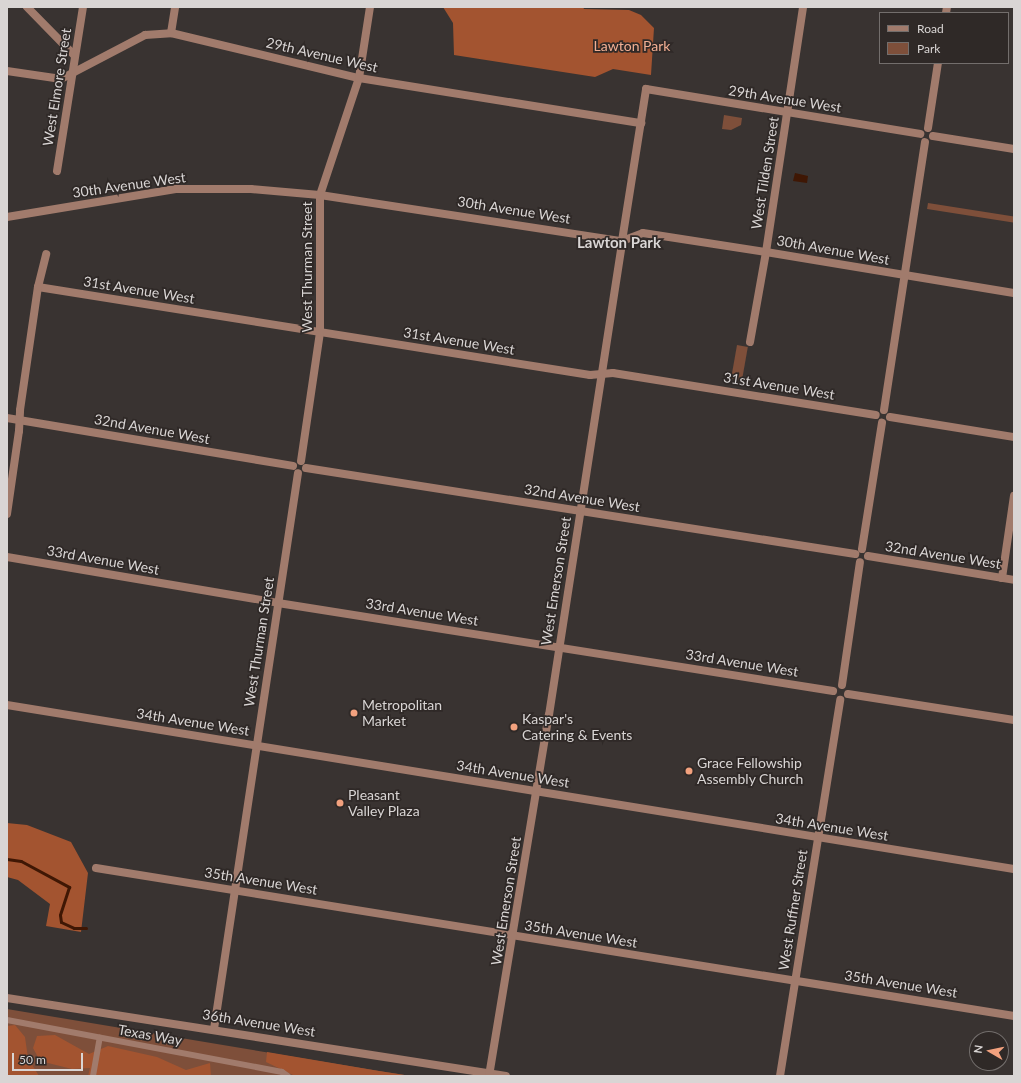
<!DOCTYPE html>
<style>
body{margin:0}
#map{position:relative;width:1021px;height:1083px;overflow:hidden;background:#393331;font-family:Lato,sans-serif}
div>[style]{position:absolute}
.green>*{inset:0;background:#7e4f3a;transform-origin:0 0}
.forest>*{inset:0;background:#a35430}
.water>*{inset:0;background:#3f1704}
.stream>*{height:3px;margin:-1.5px;padding:0 1.5px;transform-origin:1.5px;border-radius:1.5px;background:#3f1704}
.pedestrian>*{height:6px;margin:-3px;padding:0 3px;transform-origin:3px;border-radius:3px;background:#a17b6c}
.minor>*{height:8px;margin:-4px;padding:0 4px;transform-origin:4px;border-radius:4px;background:#a17b6c}
.tertiary>*{height:8px;margin:-4px;padding:0 4px;transform-origin:4px;border-radius:4px;background:#a17b6c}
.dots>*{width:11px;height:11px;translate:-50% -50%;box-sizing:border-box;border:2px solid #2f2927;border-radius:50%}
span{translate:-50% -50%;white-space:nowrap;text-align:center;line-height:1.15;-webkit-text-stroke:3.5px #2f2927;paint-order:stroke}
.park-label{font-size:14px;color:#f2af93}
.street-label{font-size:14px;color:#d9d5d4}
.poi-label{font-size:14px;color:#d9d5d4}
.left{translate:0 -50%;text-align:left}
.neighbourhood-label{font-size:15px;color:#d9d5d4;font-weight:700}
.frame{position:absolute;inset:0;border:8px solid #d9d5d4;pointer-events:none}
.legend{position:absolute;left:879px;top:12px;width:130px;height:52px;box-sizing:border-box;background:#2f2927;border:1px solid #736e6c;margin:0;padding:5px 7px;list-style:none;font-size:12px;color:#d9d5d4}
.legend li{display:flex;align-items:center;gap:8px;height:20px}
.legend b{width:20px;border:1px solid #736e6c}
.north{position:absolute;left:969px;top:1031px;width:40px;height:40px;box-sizing:border-box;background:#2f2927;border:1px solid #736e6c;border-radius:50%;rotate:279deg;font-size:11px;font-weight:700;line-height:16px;text-align:center;color:#d9d5d4}
.north::after{content:'';display:block;margin:auto;width:14px;height:18px;background:#f2a17e;clip-path:polygon(50% 0,100% 100%,50% 72%,0 100%)}
.scale{position:absolute;left:12px;top:1053px;width:71px;height:18px;box-sizing:border-box;border:2px solid #d9d5d4;border-top:0;padding-left:5px;font-size:12px;line-height:14px;white-space:nowrap;color:#d9d5d4;-webkit-text-stroke:3px #2f2927;paint-order:stroke}
</style>
<div id="map">
<div class="green">
<div style="clip-path:polygon(724px 115px,742px 118px,741px 125px,731px 130px,722px 129px)"></div>
<div style="left:928px;top:203px;width:87px;height:6px;rotate:9deg"></div>
<div style="left:737px;top:345px;width:11px;height:34px;rotate:10deg"></div>
<div style="clip-path:polygon(7px 1009px,379px 1071px,411px 1076px,7px 1076px)"></div>
</div>
<div class="forest">
<div style="clip-path:polygon(443px 7px,583px 7px,584px 9px,629px 10px,641px 15px,654px 28px,651px 75px,613px 69px,595px 77px,454px 55px,453px 23px)"></div>
<div style="clip-path:polygon(7px 823px,27px 825px,71px 842px,88px 873px,81px 932px,46px 926px,50px 904px,18px 880px,7px 877px)"></div>
<div style="clip-path:polygon(15px 1025px,25px 1037px,28px 1058px,39px 1076px,7px 1076px,7px 1026px)"></div>
<div style="clip-path:polygon(55px 1035px,89px 1054px,108px 1046px,157px 1057px,186px 1070px,210px 1063px,211px 1076px,88px 1076px,90px 1068px,72px 1069px,40px 1061px,33px 1048px,37px 1036px)"></div>
<div style="clip-path:polygon(267px 1052px,379px 1071px,411px 1076px,295px 1076px,266px 1062px)"></div>
</div>
<div class="water">
<div style="clip-path:polygon(795px 173px,808px 176px,807px 183px,793px 181px)"></div>
</div>
<div class="stream">
<div style="left:7px;top:859px;width:14px;rotate:8deg"></div>
<div style="left:21px;top:861px;width:55px;rotate:28.4deg"></div>
<div style="left:69px;top:887px;width:29px;rotate:108deg"></div>
<div style="left:60px;top:915px;width:7px;rotate:82deg"></div>
<div style="left:61px;top:922px;width:14px;rotate:25deg"></div>
<div style="left:74px;top:928px;width:12px"></div>
</div>
<div class="pedestrian">
<div style="left:7px;top:1020px;width:280px;rotate:10.7deg"></div>
<div style="left:282px;top:1072px;width:7px;rotate:34deg"></div>
<div style="left:93px;top:1076px;width:39px;rotate:-80deg"></div>
</div>
<div class="minor">
<div style="left:27px;top:7px;width:67px;rotate:45.6deg"></div>
<div style="left:946px;top:13px;width:6px;rotate:-81deg"></div>
<div style="left:171px;top:33px;width:26px;rotate:-81deg"></div>
<div style="left:7px;top:71px;width:55px;rotate:8.4deg"></div>
<div style="left:61px;top:79px;width:95px;rotate:-27.6deg"></div>
<div style="left:145px;top:35px;width:26px;rotate:-4deg"></div>
<div style="left:171px;top:33px;width:193px;rotate:13.5deg"></div>
<div style="left:359px;top:78px;width:286px;rotate:9.1deg"></div>
<div style="left:928px;top:128px;width:66px;rotate:-81.3deg"></div>
<div style="left:933px;top:136px;width:82px;rotate:9.1deg"></div>
<div style="left:57px;top:171px;width:166px;rotate:-81deg"></div>
<div style="left:622px;top:241px;width:154px;rotate:-81deg"></div>
<div style="left:646px;top:89px;width:278px;rotate:9.3deg"></div>
<div style="left:38px;top:287px;width:559px;rotate:9.06deg"></div>
<div style="left:590px;top:375px;width:23px;rotate:-5deg"></div>
<div style="left:613px;top:373px;width:266px;rotate:9.1deg"></div>
<div style="left:750px;top:342px;width:91px;rotate:-79.9deg"></div>
<div style="left:766px;top:252px;width:251px;rotate:9.4deg"></div>
<div style="left:884px;top:410px;width:271px;rotate:-81.3deg"></div>
<div style="left:890px;top:417px;width:126px;rotate:9.2deg"></div>
<div style="left:7px;top:418px;width:290px;rotate:9.5deg"></div>
<div style="left:301px;top:461px;width:129px;rotate:-81.6deg"></div>
<div style="left:320px;top:333px;width:138px;rotate:-90deg"></div>
<div style="left:320px;top:195px;width:123px;rotate:-71.6deg"></div>
<div style="left:359px;top:78px;width:72px;rotate:-81.2deg"></div>
<div style="left:306px;top:468px;width:556px;rotate:8.9deg"></div>
<div style="left:7px;top:514px;width:84px;rotate:-81.8deg"></div>
<div style="left:19px;top:431px;width:21px;rotate:-87deg"></div>
<div style="left:20px;top:410px;width:124px;rotate:-81.7deg"></div>
<div style="left:38px;top:287px;width:34px;rotate:-76deg"></div>
<div style="left:862px;top:549px;width:128px;rotate:-81deg"></div>
<div style="left:868px;top:556px;width:148px;rotate:9.3deg"></div>
<div style="left:7px;top:557px;width:275px;rotate:9.6deg"></div>
<div style="left:278px;top:603px;width:562px;rotate:9.01deg"></div>
<div style="left:1002px;top:578px;width:83px;rotate:-81.7deg"></div>
<div style="left:842px;top:685px;width:124px;rotate:-81.7deg"></div>
<div style="left:848px;top:694px;width:168px;rotate:8.9deg"></div>
<div style="left:96px;top:868px;width:930px;rotate:9.16deg"></div>
<div style="left:7px;top:998px;width:505px;rotate:8.88deg"></div>
<div style="left:214px;top:1029px;width:562px;rotate:-81.41deg"></div>
<div style="left:780px;top:1076px;width:381px;rotate:-80.9deg"></div>
</div>
<div class="tertiary">
<div style="left:7px;top:217px;width:171px;rotate:-9.4deg"></div>
<div style="left:176px;top:189px;width:75px"></div>
<div style="left:251px;top:189px;width:69px;rotate:5deg"></div>
<div style="left:320px;top:195px;width:305px;rotate:8.7deg"></div>
<div style="left:622px;top:241px;width:22px;rotate:-21deg"></div>
<div style="left:643px;top:233px;width:124px;rotate:8.8deg"></div>
<div style="left:766px;top:252px;width:248px;rotate:-81.4deg"></div>
<div style="left:7px;top:705px;width:1020px;rotate:9.25deg"></div>
<div style="left:489px;top:1076px;width:366px;rotate:-80.6deg"></div>
<div style="left:549px;top:715px;width:480px;rotate:-81.2deg"></div>
</div>
<div class="dots">
<div style="left:354px;top:713px;background:#f2a17e"></div>
<div style="left:514px;top:727px;background:#f2a17e"></div>
<div style="left:689px;top:771px;background:#f2a17e"></div>
<div style="left:340px;top:803px;background:#f2a17e"></div>
</div>
<div class="park-label">
<span style="left:632px;top:46px">Lawton Park</span>
</div>
<div class="street-label">
<span style="left:322px;top:55px;rotate:13deg">29th Avenue West</span>
<span style="left:57px;top:87px;rotate:-81deg">West Elmore Street</span>
<span style="left:785px;top:99px;rotate:9deg">29th Avenue West</span>
<span style="left:765px;top:173px;rotate:-81deg">West Tilden Street</span>
<span style="left:129px;top:185px;rotate:-8deg">30th Avenue West</span>
<span style="left:514px;top:210px;rotate:9deg">30th Avenue West</span>
<span style="left:833px;top:250px;rotate:10deg">30th Avenue West</span>
<span style="left:307px;top:267px;rotate:-90deg">West Thurman Street</span>
<span style="left:139px;top:290px;rotate:9deg">31st Avenue West</span>
<span style="left:459px;top:341px;rotate:9deg">31st Avenue West</span>
<span style="left:779px;top:386px;rotate:9deg">31st Avenue West</span>
<span style="left:152px;top:429px;rotate:10deg">32nd Avenue West</span>
<span style="left:582px;top:498px;rotate:9deg">32nd Avenue West</span>
<span style="left:943px;top:555px;rotate:9deg">32nd Avenue West</span>
<span style="left:103px;top:560px;rotate:10deg">33rd Avenue West</span>
<span style="left:556px;top:581px;rotate:-81deg">West Emerson Street</span>
<span style="left:422px;top:612px;rotate:9deg">33rd Avenue West</span>
<span style="left:259px;top:642px;rotate:-81deg">West Thurman Street</span>
<span style="left:742px;top:663px;rotate:9deg">33rd Avenue West</span>
<span style="left:193px;top:722px;rotate:9deg">34th Avenue West</span>
<span style="left:513px;top:774px;rotate:9deg">34th Avenue West</span>
<span style="left:832px;top:827px;rotate:9deg">34th Avenue West</span>
<span style="left:261px;top:881px;rotate:9deg">35th Avenue West</span>
<span style="left:506px;top:901px;rotate:-81deg">West Emerson Street</span>
<span style="left:793px;top:910px;rotate:-81deg">West Ruffner Street</span>
<span style="left:581px;top:934px;rotate:9deg">35th Avenue West</span>
<span style="left:901px;top:984px;rotate:9deg">35th Avenue West</span>
<span style="left:259px;top:1023px;rotate:9deg">36th Avenue West</span>
<span style="left:150px;top:1035px;rotate:10deg">Texas Way</span>
</div>
<div class="poi-label">
<span class="left" style="left:362px;top:713px">Metropolitan<br>Market</span>
<span class="left" style="left:522px;top:727px">Kaspar's<br>Catering &amp; Events</span>
<span class="left" style="left:697px;top:771px">Grace Fellowship<br>Assembly Church</span>
<span class="left" style="left:348px;top:803px">Pleasant<br>Valley Plaza</span>
</div>
<div class="neighbourhood-label">
<span style="left:619px;top:243px">Lawton Park</span>
</div>
<div class="frame"></div>
<ul class="legend">
<li><b style="height:5px;background:#a17b6c"></b>Road</li>
<li><b style="height:11px;background:#7e4f3a"></b>Park</li>
</ul>
<div class="north">N</div>
<div class="scale">50 m</div>
</div>
